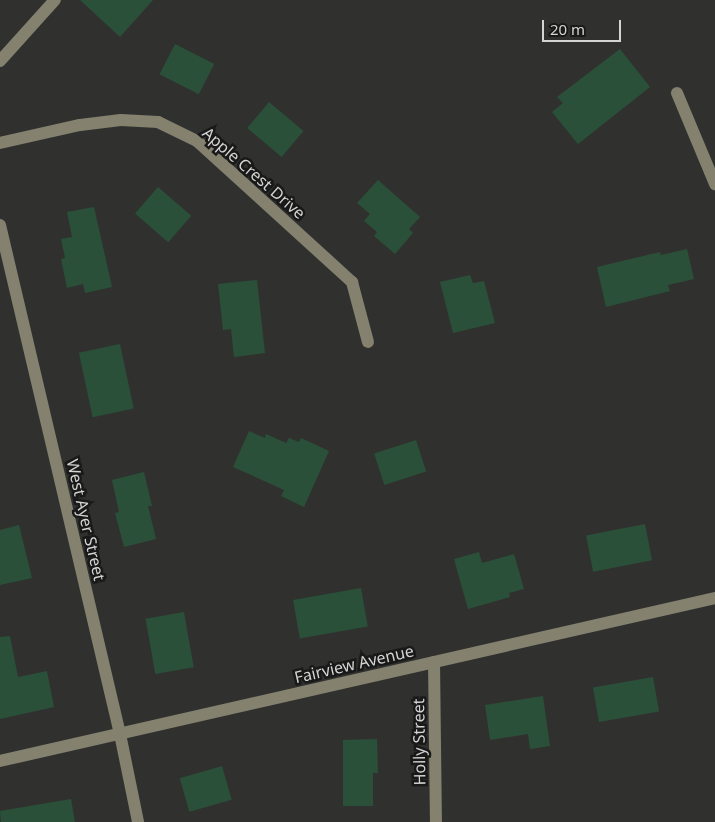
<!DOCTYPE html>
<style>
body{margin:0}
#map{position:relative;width:715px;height:822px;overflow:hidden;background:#30312f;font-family:"Noto Sans",sans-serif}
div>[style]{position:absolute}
.building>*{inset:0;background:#2a5039;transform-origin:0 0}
.minor>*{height:12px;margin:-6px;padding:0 6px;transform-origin:6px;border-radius:6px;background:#84816f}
span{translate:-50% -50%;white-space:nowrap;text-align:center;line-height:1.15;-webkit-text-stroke:5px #181918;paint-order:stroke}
.street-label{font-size:16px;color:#d4d4d3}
.scale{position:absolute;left:542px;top:20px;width:79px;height:22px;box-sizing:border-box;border:2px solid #d4d4d3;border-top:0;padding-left:6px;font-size:15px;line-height:18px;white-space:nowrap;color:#d4d4d3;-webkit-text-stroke:4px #181918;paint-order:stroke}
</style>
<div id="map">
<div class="building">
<div style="clip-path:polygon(80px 0,153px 0,120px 37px)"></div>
<div style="left:175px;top:44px;width:44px;height:34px;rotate:27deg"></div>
<div style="clip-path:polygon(620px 49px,650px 87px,578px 144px,552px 112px,563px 103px,557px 97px)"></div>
<div style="left:269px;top:102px;width:45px;height:34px;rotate:40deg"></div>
<div style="clip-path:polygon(378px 180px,420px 217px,409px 229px,413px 233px,395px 254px,374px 236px,377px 232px,364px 221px,370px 214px,357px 203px)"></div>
<div style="left:158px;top:187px;width:44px;height:35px;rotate:41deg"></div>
<div style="clip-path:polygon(94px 207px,112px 287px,85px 293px,83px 284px,67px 288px,61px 259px,65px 258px,61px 239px,72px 237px,67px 212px)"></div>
<div style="clip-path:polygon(687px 249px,694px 279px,668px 285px,670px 291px,606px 307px,597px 267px,660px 252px,661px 255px)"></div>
<div style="clip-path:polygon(470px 275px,473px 283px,484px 281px,495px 323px,453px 333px,440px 282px)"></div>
<div style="clip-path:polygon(257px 280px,265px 353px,234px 357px,231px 329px,223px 330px,218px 284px)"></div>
<div style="left:120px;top:344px;width:66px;height:42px;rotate:78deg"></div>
<div style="clip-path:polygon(249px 431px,265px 438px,266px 434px,286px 443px,289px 438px,299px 442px,301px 438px,329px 451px,304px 507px,281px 496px,284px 490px,233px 467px)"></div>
<div style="left:416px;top:440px;width:33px;height:44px;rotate:72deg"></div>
<div style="clip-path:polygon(144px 472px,152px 506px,148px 506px,156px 539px,124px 547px,115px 513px,119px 512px,112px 480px)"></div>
<div style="left:645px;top:524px;width:37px;height:60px;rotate:79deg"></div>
<div style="clip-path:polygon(19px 525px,32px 578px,0 585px,0 530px)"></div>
<div style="clip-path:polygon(479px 552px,482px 563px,514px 554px,524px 589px,509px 593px,510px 597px,468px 609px,454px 559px)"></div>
<div style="left:361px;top:588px;width:39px;height:69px;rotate:80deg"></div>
<div style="left:184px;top:612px;width:56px;height:39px;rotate:80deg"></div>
<div style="clip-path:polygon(10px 636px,18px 677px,47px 671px,54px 707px,0 719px,0 637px)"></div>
<div style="left:653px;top:677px;width:35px;height:61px;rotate:80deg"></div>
<div style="clip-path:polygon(543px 696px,550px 746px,530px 749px,528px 734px,490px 740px,485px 705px)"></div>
<div style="clip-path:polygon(377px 739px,378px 773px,373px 773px,373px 806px,343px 806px,343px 740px)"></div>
<div style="left:222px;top:766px;width:35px;height:44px;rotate:74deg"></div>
<div style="clip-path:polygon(71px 799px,75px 822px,1px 822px,0 811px)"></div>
</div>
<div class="minor">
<div style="left:0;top:61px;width:82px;rotate:-48deg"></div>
<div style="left:677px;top:93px;width:99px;rotate:67.3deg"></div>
<div style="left:0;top:143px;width:82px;rotate:-12.7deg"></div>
<div style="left:80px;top:125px;width:41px;rotate:-7deg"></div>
<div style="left:121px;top:120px;width:37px;rotate:3deg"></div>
<div style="left:158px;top:122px;width:43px;rotate:26deg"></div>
<div style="left:197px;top:141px;width:210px;rotate:42.3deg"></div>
<div style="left:352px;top:282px;width:62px;rotate:75.1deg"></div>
<div style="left:0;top:225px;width:523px;rotate:76.73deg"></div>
<div style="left:120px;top:734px;width:90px;rotate:78.4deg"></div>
<div style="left:434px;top:662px;width:160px;rotate:89.3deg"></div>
<div style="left:0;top:761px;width:733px;rotate:-12.84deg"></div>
</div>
<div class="street-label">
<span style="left:254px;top:173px;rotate:41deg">Apple Crest Drive</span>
<span style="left:86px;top:520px;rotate:77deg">West Ayer Street</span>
<span style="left:354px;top:664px;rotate:-13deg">Fairview Avenue</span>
<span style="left:419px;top:742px;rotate:-91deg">Holly Street</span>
</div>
<div class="scale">20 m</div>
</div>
